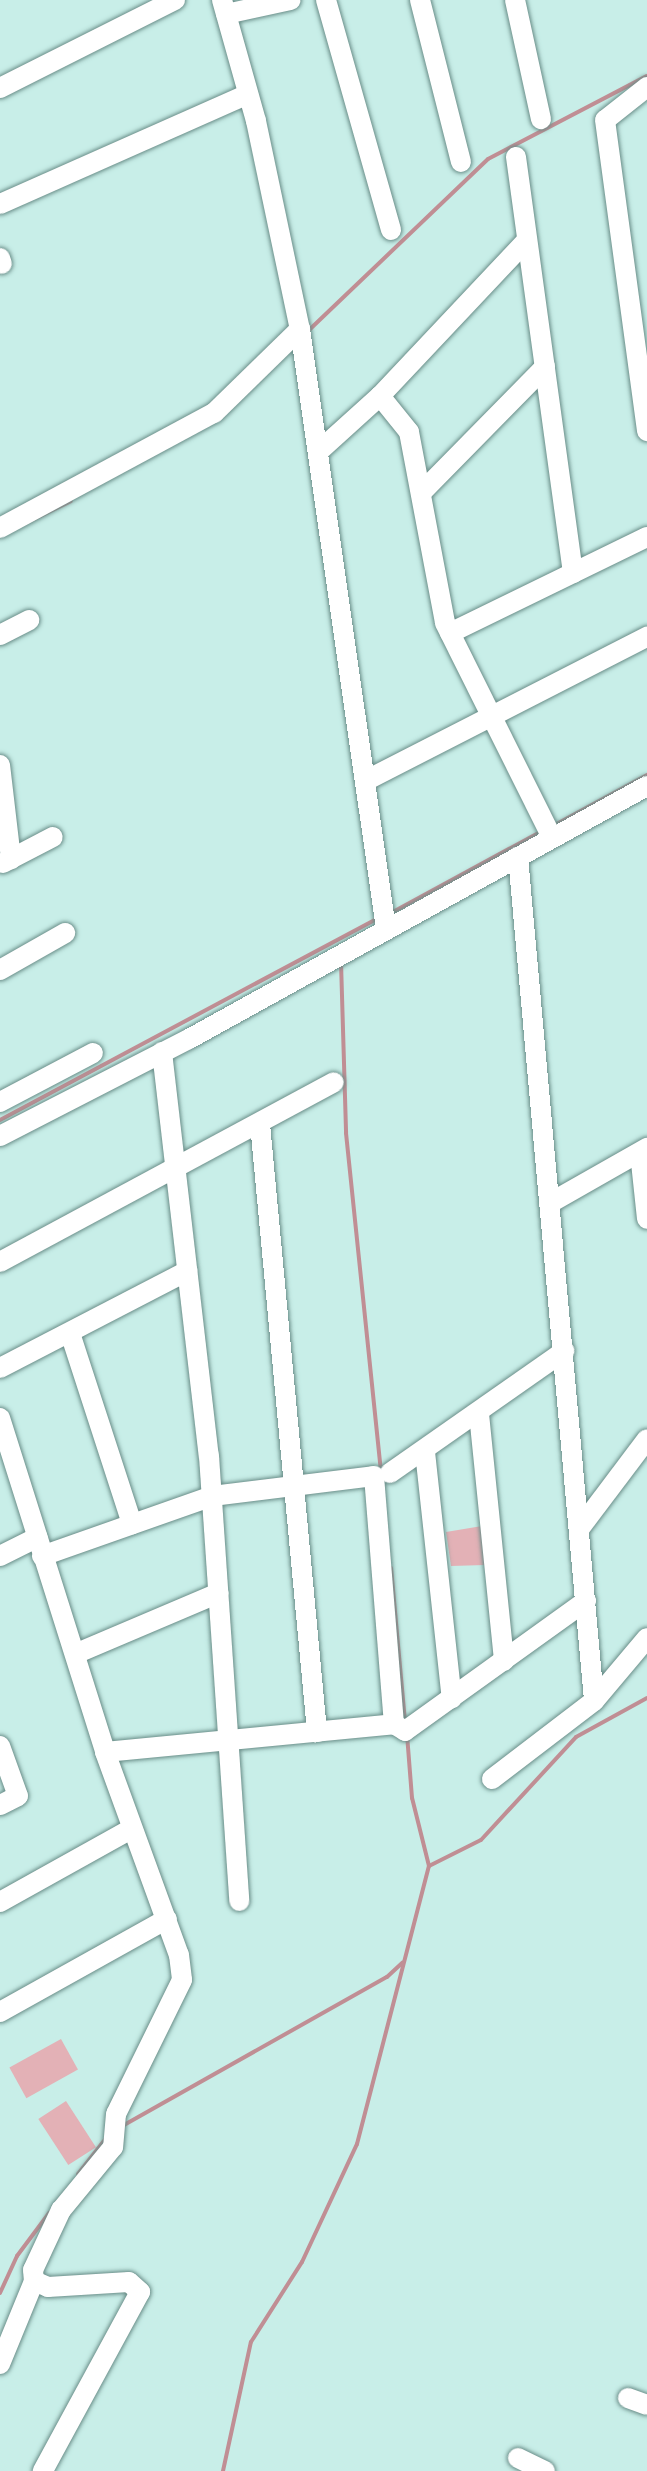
<!DOCTYPE html>
<style>
body{margin:0}
#map{position:relative;width:647px;height:2471px;overflow:hidden;background:#c8eee8;font-family:"Playfair Display",serif}
div>[style]{position:absolute}
.green>*{inset:0;background:#e3b1b6;transform-origin:0 0}
.stream>*{height:4px;margin:-2px;padding:0 2px;transform-origin:2px;border-radius:2px;background:#c08e94}
.roads{filter:drop-shadow(0 0 2px #698d88) drop-shadow(0 0 2px #698d88)}
.minor>*{height:20px;margin:-10px;padding:0 10px;transform-origin:10px;border-radius:10px;background:#fff}
span{translate:-50% -50%;white-space:nowrap;text-align:center;line-height:1.15;-webkit-text-stroke:8px #d5fbf6;paint-order:stroke}
</style>
<div id="map">
<div class="green">
<div style="clip-path:polygon(482px 1526px,485px 1565px,451px 1566px,446px 1532px)"></div>
<div style="left:61px;top:2039px;width:35px;height:59px;rotate:61deg"></div>
<div style="left:66px;top:2101px;width:55px;height:33px;rotate:57deg"></div>
</div>
<div class="stream">
<div style="left:307px;top:332px;width:250px;rotate:-43.7deg"></div>
<div style="left:488px;top:159px;width:179px;rotate:-27.6deg"></div>
<div style="left:24px;top:524px;width:52px;rotate:-26.1deg"></div>
<div style="left:553px;top:826px;width:107px;rotate:-28.5deg"></div>
<div style="left:391px;top:913px;width:172px;rotate:-28.5deg"></div>
<div style="left:341px;top:962px;width:171px;rotate:88.3deg"></div>
<div style="left:346px;top:1133px;width:341px;rotate:84.1deg"></div>
<div style="left:0;top:1120px;width:429px;rotate:-28.1deg"></div>
<div style="left:391px;top:1568px;width:155px;rotate:84.8deg"></div>
<div style="left:429px;top:1866px;width:58px;rotate:-26.6deg"></div>
<div style="left:481px;top:1840px;width:140px;rotate:-47.3deg"></div>
<div style="left:576px;top:1737px;width:81px;rotate:-28.8deg"></div>
<div style="left:124px;top:2125px;width:302px;rotate:-29.4deg"></div>
<div style="left:387px;top:1977px;width:21px;rotate:-43deg"></div>
<div style="left:78px;top:2174px;width:47px;rotate:-51.9deg"></div>
<div style="left:0;top:2293px;width:41px;rotate:-65.3deg"></div>
<div style="left:17px;top:2256px;width:54px;rotate:-53.3deg"></div>
<div style="left:223px;top:2471px;width:132px;rotate:-77.8deg"></div>
<div style="left:251px;top:2342px;width:95px;rotate:-57.5deg"></div>
<div style="left:302px;top:2262px;width:130px;rotate:-65deg"></div>
<div style="left:357px;top:2144px;width:287px;rotate:-75.5deg"></div>
<div style="left:429px;top:1866px;width:70px;rotate:-104deg"></div>
<div style="left:412px;top:1798px;width:63px;rotate:-94.5deg"></div>
</div>
<div class="roads">
<div class="minor">
<div style="left:222px;top:0;width:126px;rotate:74.3deg"></div>
<div style="left:256px;top:121px;width:213px;rotate:78.1deg"></div>
<div style="left:300px;top:329px;width:606px;rotate:81.84deg"></div>
<div style="left:326px;top:0;width:239px;rotate:74.2deg"></div>
<div style="left:420px;top:0;width:167px;rotate:75.8deg"></div>
<div style="left:515px;top:0;width:122px;rotate:77.7deg"></div>
<div style="left:226px;top:14px;width:66px;rotate:-12.2deg"></div>
<div style="left:647px;top:87px;width:53px;rotate:141.8deg"></div>
<div style="left:605px;top:120px;width:314px;rotate:82.3deg"></div>
<div style="left:0;top:88px;width:196px;rotate:-26.7deg"></div>
<div style="left:516px;top:157px;width:420px;rotate:82.2deg"></div>
<div style="left:0;top:204px;width:271px;rotate:-23.9deg"></div>
<div style="left:0;top:258px;width:6px;rotate:72deg"></div>
<div style="left:380px;top:396px;width:46px;rotate:51.1deg"></div>
<div style="left:409px;top:432px;width:194px;rotate:79.3deg"></div>
<div style="left:445px;top:623px;width:240px;rotate:63.5deg"></div>
<div style="left:318px;top:452px;width:84px;rotate:-42.1deg"></div>
<div style="left:380px;top:396px;width:214px;rotate:-46.7deg"></div>
<div style="left:421px;top:493px;width:177px;rotate:-45.5deg"></div>
<div style="left:0;top:528px;width:243px;rotate:-28.3deg"></div>
<div style="left:214px;top:413px;width:120px;rotate:-44.3deg"></div>
<div style="left:450px;top:633px;width:219px;rotate:-26deg"></div>
<div style="left:0;top:635px;width:33px;rotate:-27deg"></div>
<div style="left:0;top:765px;width:95px;rotate:83.3deg"></div>
<div style="left:365px;top:781px;width:317px;rotate:-27.1deg"></div>
<div style="left:518px;top:857px;width:847px;rotate:84.85deg"></div>
<div style="left:3px;top:863px;width:56px;rotate:-27.5deg"></div>
<div style="left:0;top:970px;width:75px;rotate:-29.6deg"></div>
<div style="left:162px;top:1052px;width:407px;rotate:83.4deg"></div>
<div style="left:209px;top:1456px;width:446px;rotate:86.1deg"></div>
<div style="left:0;top:1102px;width:105px;rotate:-27.8deg"></div>
<div style="left:260px;top:1124px;width:611px;rotate:84.64deg"></div>
<div style="left:0;top:1136px;width:212px;rotate:-27.2deg"></div>
<div style="left:189px;top:1039px;width:523px;rotate:-28.92deg"></div>
<div style="left:640px;top:1153px;width:66px;rotate:83.9deg"></div>
<div style="left:550px;top:1203px;width:112px;rotate:-29.6deg"></div>
<div style="left:0;top:1262px;width:379px;rotate:-28.3deg"></div>
<div style="left:70px;top:1333px;width:201px;rotate:72deg"></div>
<div style="left:0;top:1368px;width:211px;rotate:-27.4deg"></div>
<div style="left:479px;top:1414px;width:248px;rotate:84.2deg"></div>
<div style="left:0;top:1418px;width:350px;rotate:72.5deg"></div>
<div style="left:105px;top:1752px;width:216px;rotate:70deg"></div>
<div style="left:179px;top:1955px;width:25px;rotate:83deg"></div>
<div style="left:182px;top:1980px;width:149px;rotate:116.2deg"></div>
<div style="left:116px;top:2114px;width:33px;rotate:95deg"></div>
<div style="left:113px;top:2147px;width:82px;rotate:129.5deg"></div>
<div style="left:61px;top:2210px;width:66px;rotate:115deg"></div>
<div style="left:33px;top:2270px;width:11px;rotate:85deg"></div>
<div style="left:34px;top:2281px;width:15px;rotate:23deg"></div>
<div style="left:48px;top:2287px;width:81px;rotate:-3.5deg"></div>
<div style="left:129px;top:2282px;width:15px;rotate:42deg"></div>
<div style="left:140px;top:2292px;width:204px;rotate:118.5deg"></div>
<div style="left:425px;top:1452px;width:248px;rotate:83.8deg"></div>
<div style="left:390px;top:1473px;width:213px;rotate:-35deg"></div>
<div style="left:580px;top:1528px;width:111px;rotate:-53deg"></div>
<div style="left:0;top:1556px;width:42px;rotate:-26.6deg"></div>
<div style="left:42px;top:1556px;width:180px;rotate:-19.4deg"></div>
<div style="left:212px;top:1496px;width:163px;rotate:-7deg"></div>
<div style="left:374px;top:1476px;width:249px;rotate:85.4deg"></div>
<div style="left:75px;top:1654px;width:156px;rotate:-23deg"></div>
<div style="left:0;top:1746px;width:53px;rotate:70.2deg"></div>
<div style="left:18px;top:1796px;width:20px;rotate:153deg"></div>
<div style="left:105px;top:1752px;width:290px;rotate:-5.5deg"></div>
<div style="left:394px;top:1724px;width:13px;rotate:32deg"></div>
<div style="left:405px;top:1731px;width:223px;rotate:-35.7deg"></div>
<div style="left:492px;top:1779px;width:128px;rotate:-37.4deg"></div>
<div style="left:594px;top:1701px;width:82px;rotate:-49.9deg"></div>
<div style="left:0;top:1902px;width:150px;rotate:-29.1deg"></div>
<div style="left:0;top:2012px;width:191px;rotate:-29.1deg"></div>
<div style="left:0;top:2364px;width:90px;rotate:-67.7deg"></div>
<div style="left:628px;top:2398px;width:20px;rotate:20deg"></div>
<div style="left:518px;top:2458px;width:30px;rotate:26deg"></div>
</div>
</div>
</div>
